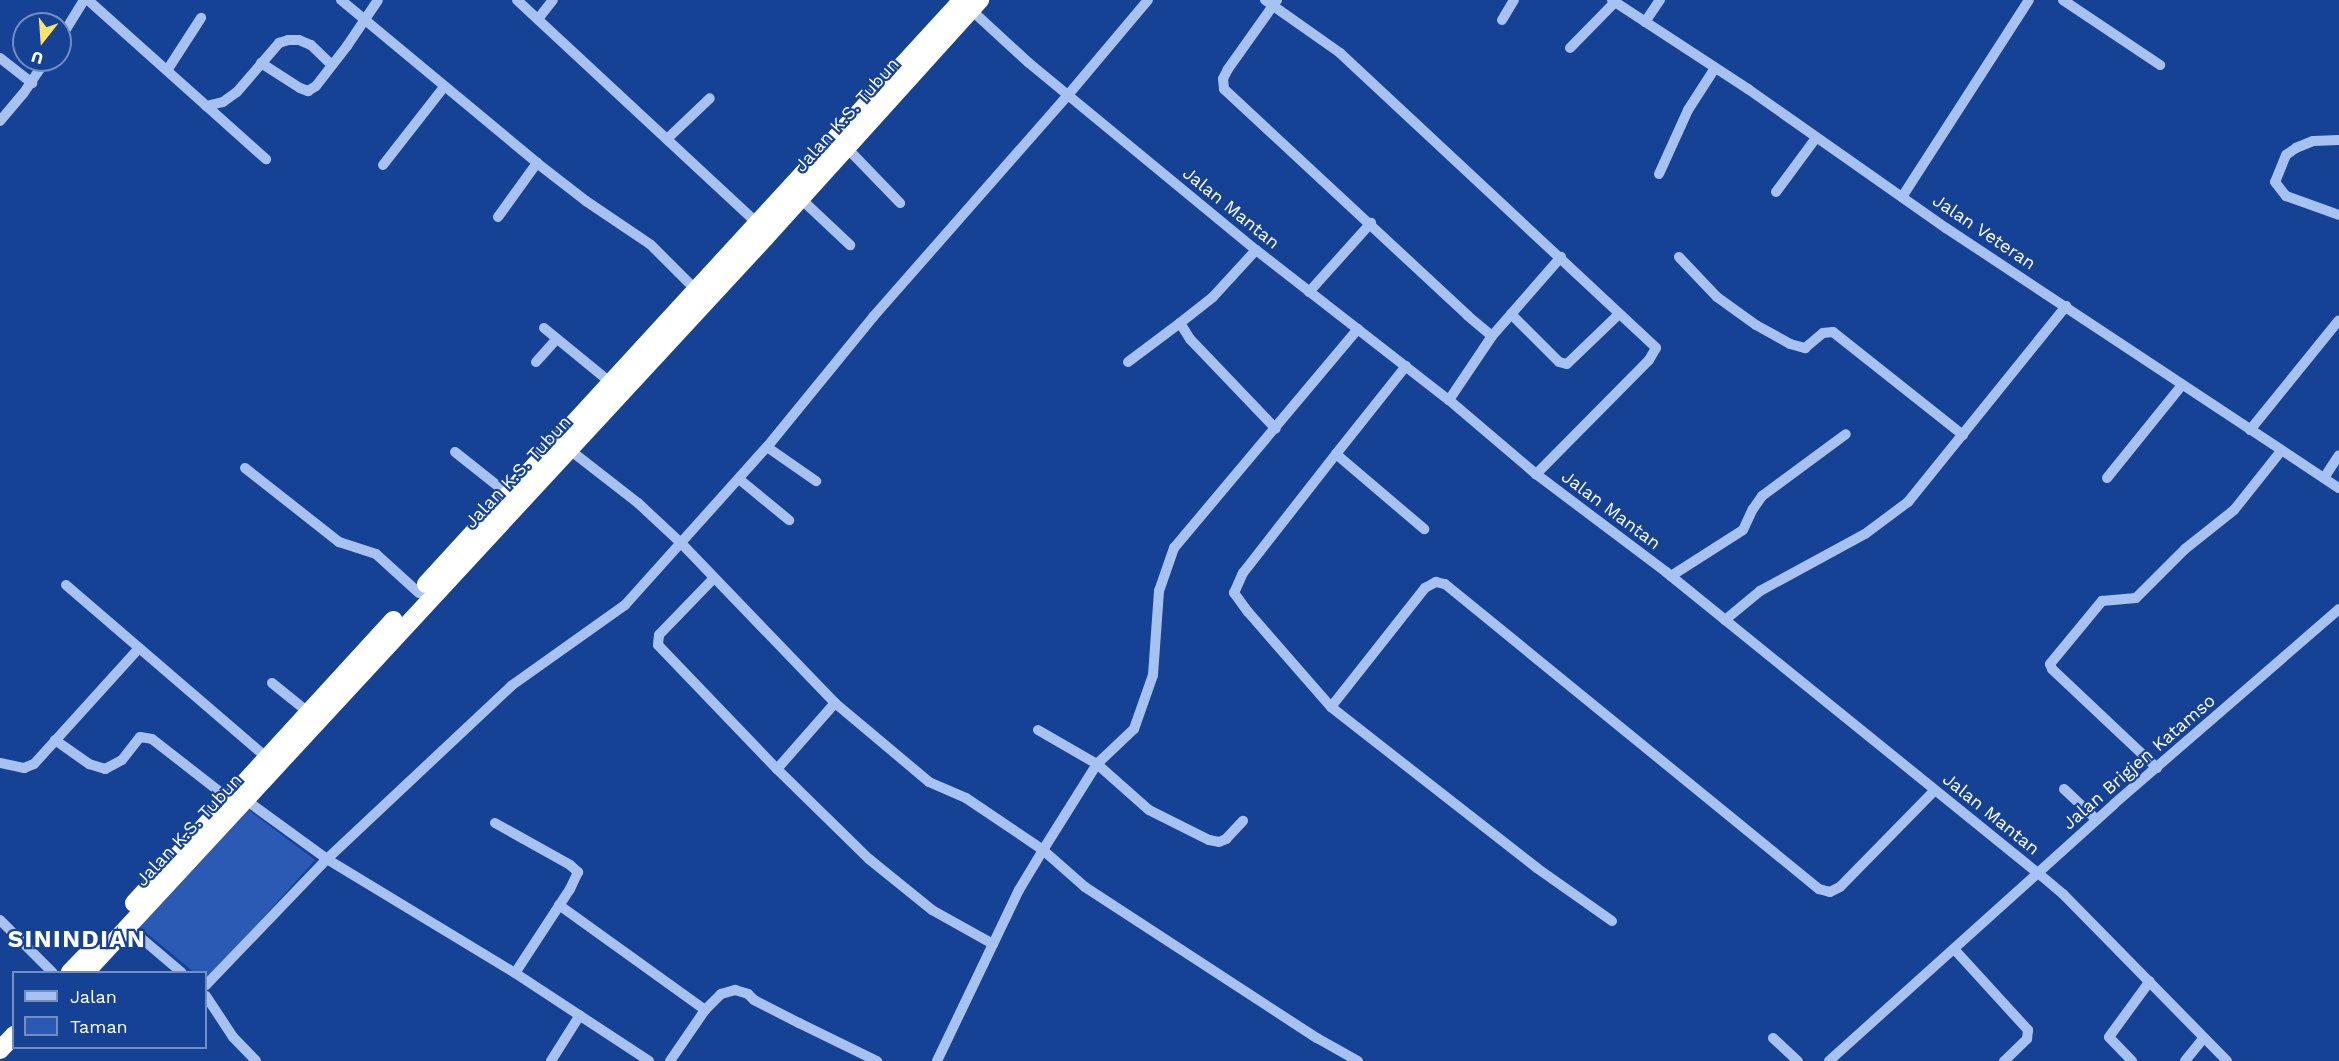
<!DOCTYPE html>
<style>
body{margin:0}
#map{position:relative;width:2339px;height:1061px;overflow:hidden;background:#164295;font-family:"Work Sans",sans-serif}
div>[style]{position:absolute}
.green>*{inset:0;background:#2a5ab4}
.minor>*{height:10px;margin:-5px;padding:0 5px;transform-origin:5px;border-radius:5px;background:#a7c2f1}
.highway>*{height:18px;margin:-9px;padding:0 9px;transform-origin:9px;border-radius:9px;background:#fff}
span{translate:-50% -50%;white-space:nowrap;text-align:center;line-height:1.15;-webkit-text-stroke:4.5px #164295;paint-order:stroke}
.street-label{font-size:18px;color:#fff}
.district-label{font-size:24px;color:#fff;font-weight:700;letter-spacing:1.5px}
.legend{position:absolute;left:12px;top:971px;width:195px;height:78px;box-sizing:border-box;background:#164295;border:2px solid #738ebf;margin:0;padding:8px 10px;list-style:none;font-size:18px;color:#fff}
.legend li{display:flex;align-items:center;gap:12px;height:30px}
.legend b{width:30px;border:2px solid #738ebf}
.north{position:absolute;left:12px;top:12px;width:60px;height:60px;box-sizing:border-box;background:#164295;border:2px solid #738ebf;border-radius:50%;rotate:197deg;font-size:16px;font-weight:700;line-height:24px;text-align:center;color:#fff}
.north::after{content:'';display:block;margin:auto;width:21px;height:27px;background:#ffe167;clip-path:polygon(50% 0,100% 100%,50% 72%,0 100%)}
</style>
<div id="map">
<div class="green">
<div style="clip-path:polygon(246px 808px,315px 860px,206px 981px,206px 972px,194px 972px,138px 926px)"></div>
</div>
<div class="minor">
<div style="left:88px;top:0;width:239px;rotate:41.8deg"></div>
<div style="left:341px;top:0;width:255px;rotate:39.7deg"></div>
<div style="left:537px;top:163px;width:62px;rotate:37.8deg"></div>
<div style="left:586px;top:201px;width:78px;rotate:34.1deg"></div>
<div style="left:651px;top:245px;width:64px;rotate:45deg"></div>
<div style="left:517px;top:0;width:328px;rotate:42.9deg"></div>
<div style="left:1265px;top:0;width:92px;rotate:35.2deg"></div>
<div style="left:1340px;top:53px;width:432px;rotate:43deg"></div>
<div style="left:1656px;top:348px;width:14px;rotate:120deg"></div>
<div style="left:1649px;top:360px;width:161px;rotate:134.7deg"></div>
<div style="left:1277px;top:0;width:85px;rotate:125.4deg"></div>
<div style="left:1228px;top:69px;width:11px;rotate:117deg"></div>
<div style="left:1223px;top:79px;width:10px;rotate:84deg"></div>
<div style="left:1224px;top:89px;width:333px;rotate:42.9deg"></div>
<div style="left:1468px;top:316px;width:31px;rotate:40deg"></div>
<div style="left:1492px;top:336px;width:105px;rotate:-48.9deg"></div>
<div style="left:1612px;top:0;width:163px;rotate:33.2deg"></div>
<div style="left:1748px;top:89px;width:242px;rotate:35.1deg"></div>
<div style="left:1946px;top:228px;width:471px;rotate:33.5deg"></div>
<div style="left:2063px;top:0;width:117px;rotate:33.8deg"></div>
<div style="left:968px;top:7px;width:83px;rotate:42.6deg"></div>
<div style="left:1029px;top:63px;width:294px;rotate:39.5deg"></div>
<div style="left:1256px;top:250px;width:244px;rotate:37.9deg"></div>
<div style="left:1449px;top:400px;width:114px;rotate:40.4deg"></div>
<div style="left:1536px;top:474px;width:163px;rotate:37deg"></div>
<div style="left:1666px;top:572px;width:479px;rotate:39deg"></div>
<div style="left:2038px;top:873px;width:33px;rotate:40deg"></div>
<div style="left:2063px;top:894px;width:234px;rotate:45.5deg"></div>
<div style="left:538px;top:19px;width:24px;rotate:-52deg"></div>
<div style="left:1502px;top:20px;width:23px;rotate:-59deg"></div>
<div style="left:1645px;top:22px;width:27px;rotate:-56deg"></div>
<div style="left:60px;top:39px;width:46px;rotate:-58.4deg"></div>
<div style="left:1570px;top:48px;width:64px;rotate:-45.6deg"></div>
<div style="left:0;top:58px;width:41px;rotate:38deg"></div>
<div style="left:261px;top:63px;width:46px;rotate:32.7deg"></div>
<div style="left:300px;top:88px;width:9px;rotate:21deg"></div>
<div style="left:308px;top:91px;width:9px;rotate:-32deg"></div>
<div style="left:316px;top:86px;width:51px;rotate:-52.2deg"></div>
<div style="left:347px;top:46px;width:55px;rotate:-56deg"></div>
<div style="left:168px;top:69px;width:61px;rotate:-57.1deg"></div>
<div style="left:206px;top:106px;width:17px;rotate:-13deg"></div>
<div style="left:223px;top:102px;width:17px;rotate:-36deg"></div>
<div style="left:237px;top:92px;width:65px;rotate:-49.4deg"></div>
<div style="left:279px;top:43px;width:9px;rotate:-18deg"></div>
<div style="left:288px;top:40px;width:11px"></div>
<div style="left:299px;top:40px;width:13px;rotate:23deg"></div>
<div style="left:311px;top:45px;width:29px;rotate:44deg"></div>
<div style="left:0;top:121px;width:35px;rotate:-50deg"></div>
<div style="left:23px;top:94px;width:41px;rotate:-55.9deg"></div>
<div style="left:667px;top:139px;width:59px;rotate:-43.6deg"></div>
<div style="left:2339px;top:140px;width:26px;rotate:178deg"></div>
<div style="left:2313px;top:141px;width:18px;rotate:158deg"></div>
<div style="left:2296px;top:148px;width:12px;rotate:145deg"></div>
<div style="left:2286px;top:155px;width:29px;rotate:112deg"></div>
<div style="left:2275px;top:182px;width:18px;rotate:52deg"></div>
<div style="left:2286px;top:196px;width:56px;rotate:19.7deg"></div>
<div style="left:846px;top:147px;width:78px;rotate:46deg"></div>
<div style="left:383px;top:165px;width:99px;rotate:-52deg"></div>
<div style="left:1659px;top:174px;width:70px;rotate:-65.6deg"></div>
<div style="left:1688px;top:110px;width:50px;rotate:-57.3deg"></div>
<div style="left:1776px;top:192px;width:67px;rotate:-53.5deg"></div>
<div style="left:1902px;top:197px;width:234px;rotate:-57.2deg"></div>
<div style="left:800px;top:198px;width:69px;rotate:43.2deg"></div>
<div style="left:498px;top:217px;width:67px;rotate:-54.2deg"></div>
<div style="left:1256px;top:250px;width:64px;rotate:132.5deg"></div>
<div style="left:1213px;top:297px;width:42px;rotate:141.8deg"></div>
<div style="left:1180px;top:323px;width:19px;rotate:58deg"></div>
<div style="left:1190px;top:339px;width:124px;rotate:46.3deg"></div>
<div style="left:1679px;top:257px;width:55px;rotate:46.5deg"></div>
<div style="left:1717px;top:297px;width:48px;rotate:35.7deg"></div>
<div style="left:1756px;top:325px;width:39px;rotate:29deg"></div>
<div style="left:1790px;top:344px;width:16px;rotate:15deg"></div>
<div style="left:1805px;top:348px;width:23px;rotate:-40deg"></div>
<div style="left:1823px;top:333px;width:10px;rotate:-6deg"></div>
<div style="left:1833px;top:332px;width:166px;rotate:38.4deg"></div>
<div style="left:1309px;top:292px;width:93px;rotate:-48.1deg"></div>
<div style="left:1511px;top:314px;width:68px;rotate:45deg"></div>
<div style="left:1559px;top:362px;width:8px;rotate:14deg"></div>
<div style="left:1567px;top:364px;width:72px;rotate:-43.9deg"></div>
<div style="left:544px;top:328px;width:85px;rotate:39.3deg"></div>
<div style="left:536px;top:362px;width:31px;rotate:-48deg"></div>
<div style="left:1128px;top:362px;width:65px;rotate:-36.9deg"></div>
<div style="left:1406px;top:366px;width:112px;rotate:128.5deg"></div>
<div style="left:1336px;top:454px;width:116px;rotate:40.4deg"></div>
<div style="left:1449px;top:400px;width:77px;rotate:-56.1deg"></div>
<div style="left:2250px;top:430px;width:141px;rotate:-51deg"></div>
<div style="left:566px;top:447px;width:91px;rotate:37.9deg"></div>
<div style="left:638px;top:503px;width:60px;rotate:43deg"></div>
<div style="left:682px;top:544px;width:221px;rotate:46.1deg"></div>
<div style="left:835px;top:703px;width:123px;rotate:40deg"></div>
<div style="left:929px;top:782px;width:40px;rotate:23.4deg"></div>
<div style="left:966px;top:798px;width:93px;rotate:34deg"></div>
<div style="left:1043px;top:850px;width:56px;rotate:41.4deg"></div>
<div style="left:1085px;top:887px;width:277px;rotate:33.1deg"></div>
<div style="left:1317px;top:1038px;width:47px;rotate:29.3deg"></div>
<div style="left:767px;top:447px;width:60px;rotate:34.8deg"></div>
<div style="left:455px;top:452px;width:68px;rotate:38.4deg"></div>
<div style="left:245px;top:468px;width:120px;rotate:38.2deg"></div>
<div style="left:339px;top:542px;width:39px;rotate:18deg"></div>
<div style="left:376px;top:554px;width:58px;rotate:42.2deg"></div>
<div style="left:2107px;top:478px;width:119px;rotate:-51.1deg"></div>
<div style="left:2324px;top:478px;width:27px;rotate:-57deg"></div>
<div style="left:739px;top:479px;width:65px;rotate:39.4deg"></div>
<div style="left:1671px;top:576px;width:85px;rotate:-32.6deg"></div>
<div style="left:1743px;top:530px;width:23px;rotate:-65deg"></div>
<div style="left:1753px;top:509px;width:16px;rotate:-55deg"></div>
<div style="left:1762px;top:496px;width:104px;rotate:-36.4deg"></div>
<div style="left:714px;top:578px;width:79px;rotate:134deg"></div>
<div style="left:659px;top:635px;width:10px;rotate:96deg"></div>
<div style="left:658px;top:645px;width:172px;rotate:46.2deg"></div>
<div style="left:777px;top:769px;width:129px;rotate:44.4deg"></div>
<div style="left:869px;top:859px;width:81px;rotate:39deg"></div>
<div style="left:932px;top:910px;width:70px;rotate:29.1deg"></div>
<div style="left:66px;top:585px;width:264px;rotate:40.7deg"></div>
<div style="left:1725px;top:620px;width:45px;rotate:-39.6deg"></div>
<div style="left:1760px;top:591px;width:119px;rotate:-28.5deg"></div>
<div style="left:1865px;top:534px;width:54px;rotate:-36.7deg"></div>
<div style="left:1908px;top:502px;width:252px;rotate:-51.1deg"></div>
<div style="left:272px;top:683px;width:46px;rotate:38.9deg"></div>
<div style="left:1331px;top:707px;width:126px;rotate:-131.1deg"></div>
<div style="left:1248px;top:612px;width:24px;rotate:-126deg"></div>
<div style="left:1234px;top:593px;width:22px;rotate:-66deg"></div>
<div style="left:1243px;top:573px;width:151px;rotate:-52deg"></div>
<div style="left:1038px;top:730px;width:68px;rotate:30deg"></div>
<div style="left:1097px;top:764px;width:69px;rotate:41.5deg"></div>
<div style="left:1149px;top:810px;width:67px;rotate:26.6deg"></div>
<div style="left:1209px;top:840px;width:10px;rotate:11deg"></div>
<div style="left:1219px;top:842px;width:8px;rotate:-23deg"></div>
<div style="left:1226px;top:839px;width:25px;rotate:-47deg"></div>
<div style="left:55px;top:740px;width:42px;rotate:35.2deg"></div>
<div style="left:89px;top:764px;width:17px;rotate:17deg"></div>
<div style="left:105px;top:769px;width:19px;rotate:-28deg"></div>
<div style="left:122px;top:760px;width:29px;rotate:-52deg"></div>
<div style="left:140px;top:737px;width:12px;rotate:9deg"></div>
<div style="left:152px;top:739px;width:98px;rotate:37.9deg"></div>
<div style="left:0;top:763px;width:25px;rotate:12deg"></div>
<div style="left:24px;top:768px;width:11px;rotate:-22deg"></div>
<div style="left:34px;top:764px;width:156px;rotate:-47.8deg"></div>
<div style="left:2157px;top:768px;width:144px;rotate:-136.7deg"></div>
<div style="left:2052px;top:669px;width:5px;rotate:-112deg"></div>
<div style="left:2050px;top:664px;width:82px;rotate:-50.5deg"></div>
<div style="left:2102px;top:601px;width:34px;rotate:-5deg"></div>
<div style="left:2136px;top:598px;width:69px;rotate:-45deg"></div>
<div style="left:2185px;top:549px;width:63px;rotate:-38.5deg"></div>
<div style="left:2234px;top:510px;width:75px;rotate:-51.5deg"></div>
<div style="left:777px;top:769px;width:88px;rotate:-48.7deg"></div>
<div style="left:2064px;top:789px;width:45px;rotate:43.2deg"></div>
<div style="left:495px;top:823px;width:86px;rotate:29.2deg"></div>
<div style="left:570px;top:865px;width:11px;rotate:41deg"></div>
<div style="left:578px;top:872px;width:19px;rotate:115deg"></div>
<div style="left:570px;top:889px;width:100px;rotate:123.2deg"></div>
<div style="left:559px;top:905px;width:180px;rotate:35.7deg"></div>
<div style="left:0;top:920px;width:74px;rotate:45deg"></div>
<div style="left:1612px;top:921px;width:92px;rotate:-144.8deg"></div>
<div style="left:1537px;top:868px;width:261px;rotate:-142deg"></div>
<div style="left:1331px;top:707px;width:152px;rotate:-51.7deg"></div>
<div style="left:1425px;top:588px;width:13px;rotate:-29deg"></div>
<div style="left:1436px;top:582px;width:9px;rotate:13deg"></div>
<div style="left:1445px;top:584px;width:483px;rotate:39.2deg"></div>
<div style="left:1819px;top:889px;width:11px;rotate:15deg"></div>
<div style="left:1830px;top:892px;width:11px;rotate:-27deg"></div>
<div style="left:1840px;top:887px;width:134px;rotate:-45.6deg"></div>
<div style="left:128px;top:927px;width:70px;rotate:40.3deg"></div>
<div style="left:1954px;top:949px;width:110px;rotate:47.6deg"></div>
<div style="left:2028px;top:1030px;width:9px;rotate:96deg"></div>
<div style="left:2027px;top:1039px;width:32px;rotate:136deg"></div>
<div style="left:206px;top:985px;width:175px;rotate:-46.2deg"></div>
<div style="left:327px;top:859px;width:104px;rotate:-144deg"></div>
<div style="left:206px;top:996px;width:49px;rotate:56.6deg"></div>
<div style="left:233px;top:1037px;width:33px;rotate:46deg"></div>
<div style="left:1773px;top:1038px;width:34px;rotate:43deg"></div>
<div style="left:551px;top:1061px;width:54px;rotate:-57.8deg"></div>
<div style="left:649px;top:1061px;width:160px;rotate:-146.7deg"></div>
<div style="left:515px;top:973px;width:220px;rotate:-148.8deg"></div>
<div style="left:327px;top:859px;width:253px;rotate:-43.2deg"></div>
<div style="left:511px;top:686px;width:140px;rotate:-35.4deg"></div>
<div style="left:625px;top:605px;width:212px;rotate:-48.1deg"></div>
<div style="left:767px;top:447px;width:168px;rotate:-50.8deg"></div>
<div style="left:873px;top:317px;width:295px;rotate:-48.7deg"></div>
<div style="left:1068px;top:95px;width:124px;rotate:-49.9deg"></div>
<div style="left:670px;top:1061px;width:62px;rotate:-55.5deg"></div>
<div style="left:705px;top:1010px;width:23px;rotate:-45deg"></div>
<div style="left:721px;top:994px;width:15px;rotate:-16deg"></div>
<div style="left:735px;top:990px;width:14px;rotate:17deg"></div>
<div style="left:748px;top:994px;width:8px;rotate:45deg"></div>
<div style="left:754px;top:1000px;width:51px;rotate:27.1deg"></div>
<div style="left:799px;top:1023px;width:87px;rotate:26deg"></div>
<div style="left:937px;top:1061px;width:190px;rotate:-64.4deg"></div>
<div style="left:1019px;top:890px;width:47px;rotate:-59deg"></div>
<div style="left:1043px;top:850px;width:102px;rotate:-57.9deg"></div>
<div style="left:1097px;top:764px;width:51px;rotate:-43.4deg"></div>
<div style="left:1134px;top:729px;width:57px;rotate:-70.6deg"></div>
<div style="left:1153px;top:675px;width:84px;rotate:-85.9deg"></div>
<div style="left:1159px;top:591px;width:46px;rotate:-70.8deg"></div>
<div style="left:1174px;top:548px;width:286px;rotate:-50deg"></div>
<div style="left:1829px;top:1061px;width:384px;rotate:-42deg"></div>
<div style="left:2114px;top:804px;width:298px;rotate:-40.9deg"></div>
<div style="left:2132px;top:1061px;width:33px;rotate:-134deg"></div>
<div style="left:2109px;top:1037px;width:69px;rotate:-53.8deg"></div>
<div style="left:2185px;top:1061px;width:28px;rotate:-51deg"></div>
</div>
<div class="highway">
<div style="left:426px;top:584px;width:793px;rotate:-47.45deg"></div>
<div style="left:134px;top:903px;width:384px;rotate:-47.5deg"></div>
<div style="left:70px;top:972px;width:30px;rotate:-46deg"></div>
<div style="left:86px;top:972px;width:1000px;rotate:-47.23deg"></div>
<div style="left:765px;top:238px;width:321px;rotate:-47.9deg"></div>
<div style="left:0;top:1050px;width:21px;rotate:-47deg"></div>
</div>
<div class="street-label">
<span style="left:847px;top:115px;rotate:-48deg">Jalan K.S. Tubun</span>
<span style="left:1231px;top:208px;rotate:39deg">Jalan Mantan</span>
<span style="left:1984px;top:232px;rotate:34deg">Jalan Veteran</span>
<span style="left:518px;top:472px;rotate:-47deg">Jalan K.S. Tubun</span>
<span style="left:1611px;top:510px;rotate:37deg">Jalan Mantan</span>
<span style="left:2139px;top:762px;rotate:-41deg">Jalan Brigjen Katamso</span>
<span style="left:1991px;top:814px;rotate:39deg">Jalan Mantan</span>
<span style="left:189px;top:830px;rotate:-47deg">Jalan K.S. Tubun</span>
</div>
<div class="district-label">
<span style="left:77px;top:940px">SININDIAN</span>
</div>
<ul class="legend">
<li><b style="height:8px;background:#a7c2f1"></b>Jalan</li>
<li><b style="height:16px;background:#2a5ab4"></b>Taman</li>
</ul>
<div class="north">U</div>
</div>
